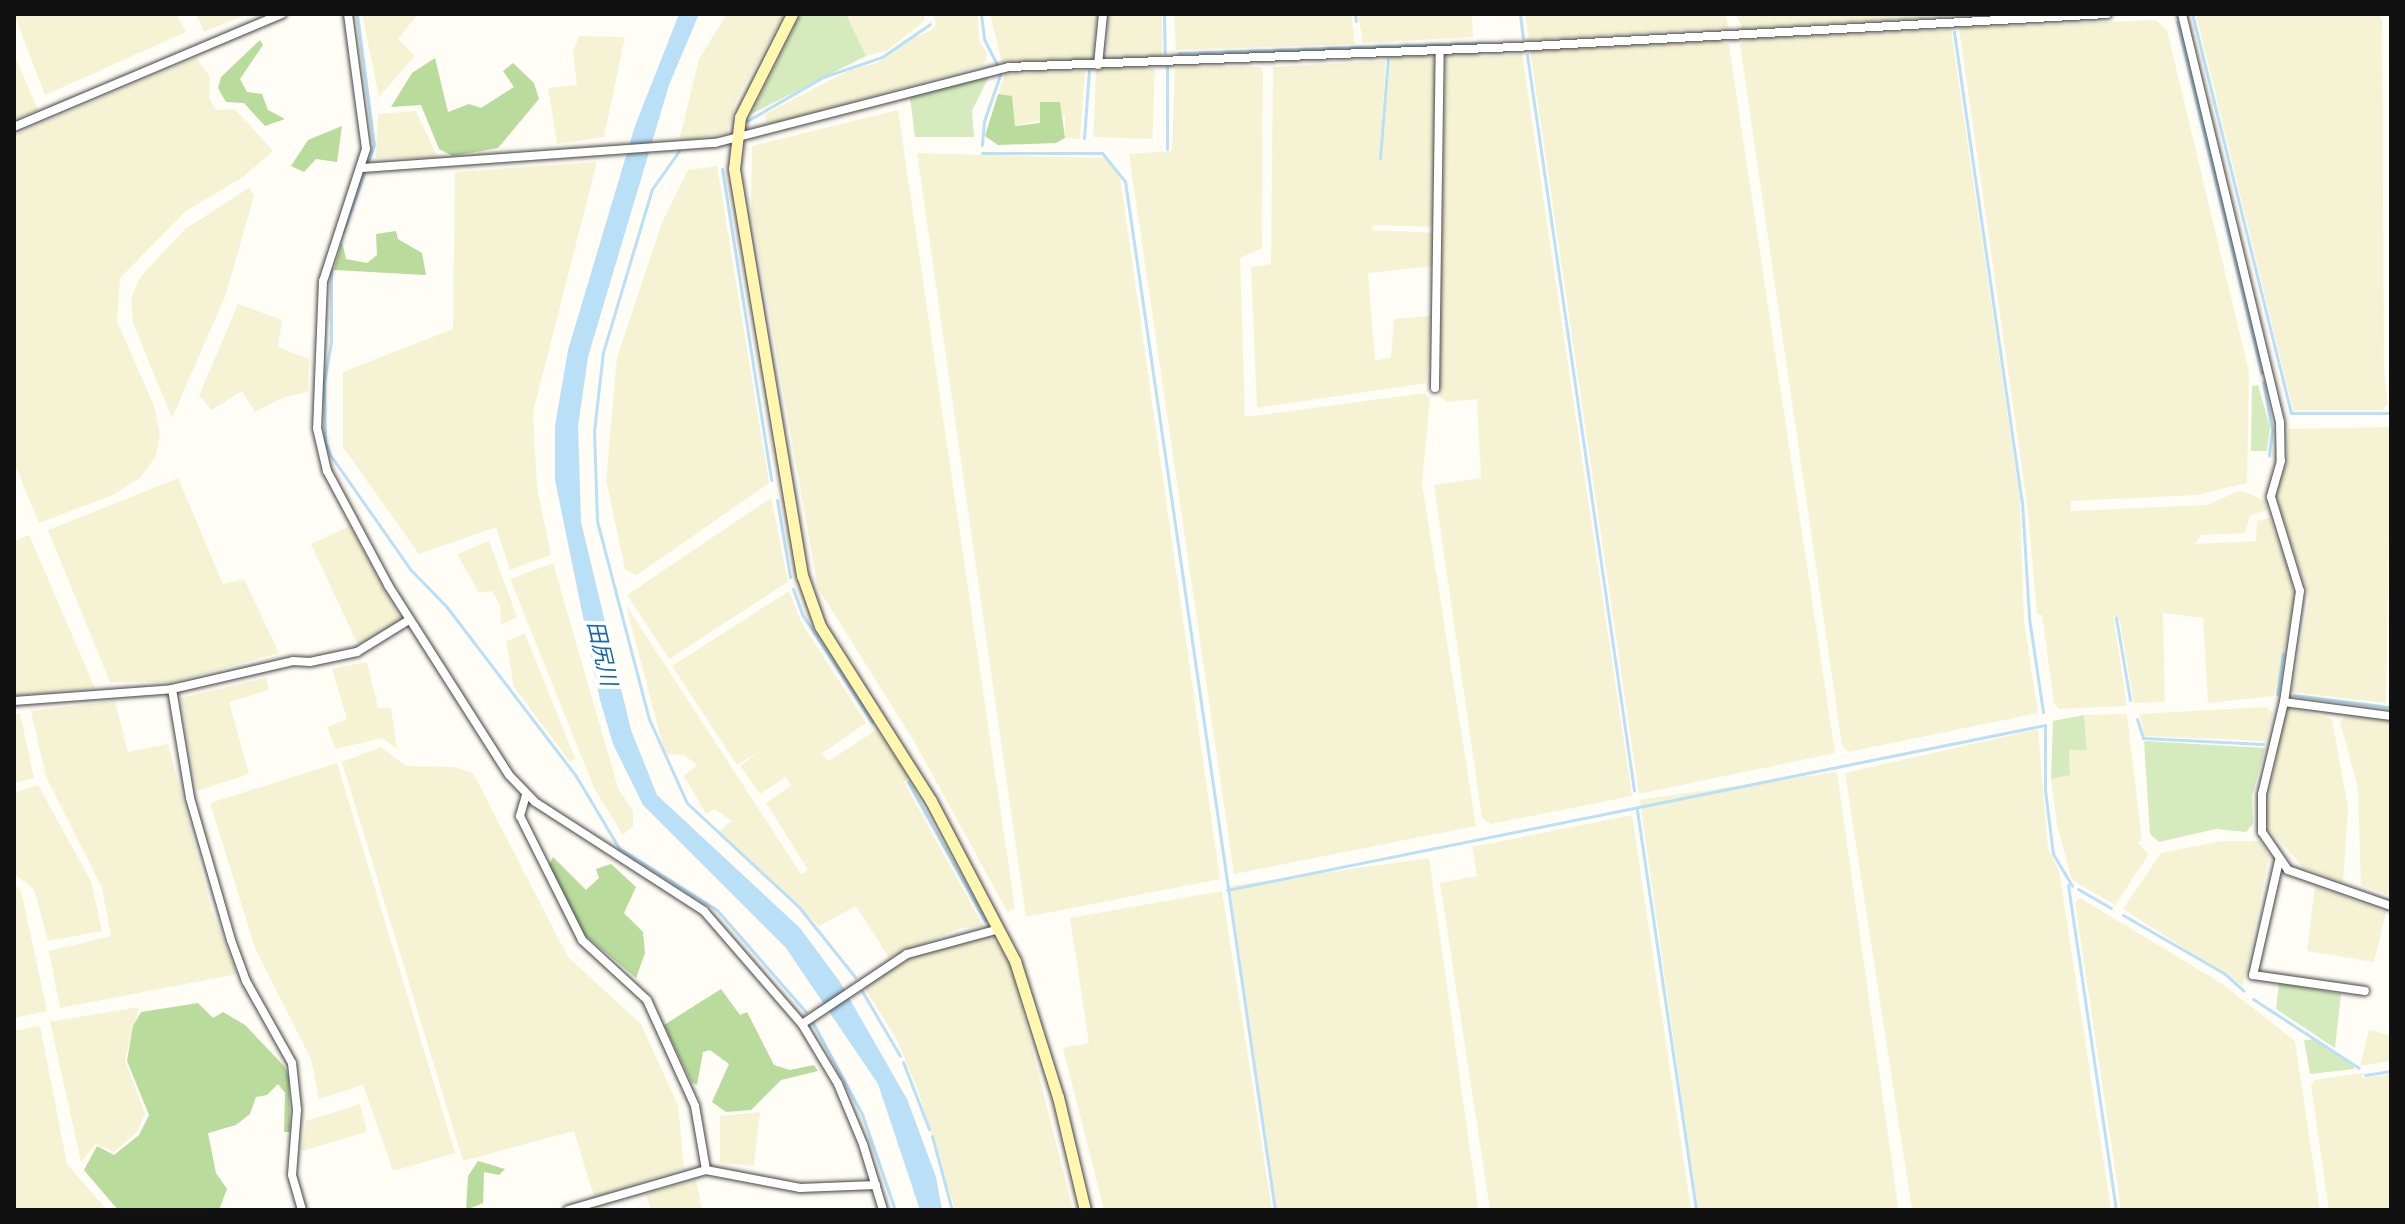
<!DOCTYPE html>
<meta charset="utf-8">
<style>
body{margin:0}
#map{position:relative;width:2405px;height:1224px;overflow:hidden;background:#fffdf5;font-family:"PT Serif","Noto Sans JP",serif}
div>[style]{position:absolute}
.farmland>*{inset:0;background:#f6f3d4;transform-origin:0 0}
.green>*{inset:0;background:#d5ebbd}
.forest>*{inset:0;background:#b9dc9c}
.water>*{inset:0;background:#b9e0f7}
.stream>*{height:3px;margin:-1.5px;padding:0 1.5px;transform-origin:1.5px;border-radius:1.5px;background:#b9e0f7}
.roads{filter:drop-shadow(0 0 2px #444) drop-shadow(0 0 2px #444)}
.street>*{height:8px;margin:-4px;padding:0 4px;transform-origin:4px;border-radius:4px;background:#fff}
.secondary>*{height:11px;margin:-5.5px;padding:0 5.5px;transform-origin:5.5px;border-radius:5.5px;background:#fff6b0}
span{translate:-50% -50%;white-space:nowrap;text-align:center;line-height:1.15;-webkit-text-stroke:8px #fff;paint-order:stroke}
.water-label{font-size:22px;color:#1768a6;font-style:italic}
.frame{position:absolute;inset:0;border:16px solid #111;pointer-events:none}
</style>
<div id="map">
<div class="farmland">
<div style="clip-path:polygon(14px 14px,176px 14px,186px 32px,45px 95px)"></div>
<div style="clip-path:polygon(196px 14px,248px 14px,204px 32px)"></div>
<div style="clip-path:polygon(362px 14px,418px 14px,398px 39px,415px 56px,379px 97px)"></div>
<div style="clip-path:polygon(727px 14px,784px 14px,736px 101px,727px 133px,679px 141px,699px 59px)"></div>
<div style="clip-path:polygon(846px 14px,924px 14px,924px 21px,888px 50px,866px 56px)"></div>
<div style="clip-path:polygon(933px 14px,978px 14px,979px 41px,987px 53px,984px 65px,768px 125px,765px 114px,850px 70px,877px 63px,910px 39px,932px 30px,936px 25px)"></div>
<div style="clip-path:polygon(990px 14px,1097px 14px,1092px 62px,1002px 63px)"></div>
<div style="left:1108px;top:14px;width:54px;height:44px"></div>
<div style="clip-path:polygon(1174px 14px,1351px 14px,1355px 44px,1176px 50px)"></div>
<div style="clip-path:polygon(1358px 14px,1472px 14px,1473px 37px,1363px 43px)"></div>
<div style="clip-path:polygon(1525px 14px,1726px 14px,1728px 27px,1529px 40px)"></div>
<div style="clip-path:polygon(1735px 14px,1946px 14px,1947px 17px,1743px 28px)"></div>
<div style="clip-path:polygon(2378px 14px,2382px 20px,2384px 371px,2388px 404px,2382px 410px,2293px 410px,2196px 15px)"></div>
<div style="clip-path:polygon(2156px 20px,2167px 30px,2249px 372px,2247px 483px,2197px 495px,2071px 501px,2071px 511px,2207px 505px,2239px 491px,2251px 494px,2266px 502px,2267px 510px,2250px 516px,2245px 533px,2201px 535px,2195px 544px,2256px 541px,2257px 521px,2270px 518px,2292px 581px,2294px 605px,2274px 696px,2208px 703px,2203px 618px,2163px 613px,2165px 702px,2134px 703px,2120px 621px,2113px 615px,2127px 706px,2059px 709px,2054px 704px,2042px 615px,2037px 614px,2027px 503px,1959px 28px)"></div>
<div style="clip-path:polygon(1951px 30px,2020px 499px,2024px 621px,2038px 713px,1848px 752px,1842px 745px,1740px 45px,1744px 39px)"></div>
<div style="clip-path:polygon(579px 36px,625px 37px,604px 137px,557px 144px,548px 88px,577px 85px,573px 52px)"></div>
<div style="clip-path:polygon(1721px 41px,1729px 45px,1835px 753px,1639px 794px,1530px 50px)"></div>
<div style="clip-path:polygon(1480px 53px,1481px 57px,1522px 54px,1632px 796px,1491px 824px,1482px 818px,1434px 485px,1481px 478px,1477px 399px,1447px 402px,1439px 396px,1446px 54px)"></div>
<div style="clip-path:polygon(14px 54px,38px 110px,14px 119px)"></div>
<div style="clip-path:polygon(1430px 55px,1435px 60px,1436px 222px,1430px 227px,1373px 225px,1372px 230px,1435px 233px,1433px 266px,1368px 273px,1375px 361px,1391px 357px,1394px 319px,1431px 316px,1426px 383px,1257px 408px,1251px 267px,1271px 264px,1273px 67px,1386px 61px,1379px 163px,1391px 57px)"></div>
<div style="clip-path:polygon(196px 58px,210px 77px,209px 99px,217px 110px,235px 109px,273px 151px,243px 177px,186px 211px,120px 278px,117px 321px,154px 406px,160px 434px,156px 456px,140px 478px,113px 495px,39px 523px,14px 463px,14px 135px)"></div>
<div style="clip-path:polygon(1175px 67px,1261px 67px,1263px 72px,1262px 248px,1240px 258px,1245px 417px,1425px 393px,1430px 399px,1422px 483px,1476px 826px,1234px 874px,1129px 154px,1172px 151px)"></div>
<div style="left:1155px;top:68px;width:71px;height:59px;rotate:92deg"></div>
<div style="clip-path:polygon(1085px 71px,1080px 139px,1065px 138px,1065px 115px,1014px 126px,998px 94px,1005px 74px)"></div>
<div style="clip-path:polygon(898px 110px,1015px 909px,1007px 911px,914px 741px,818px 588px,751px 209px,752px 146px)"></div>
<div style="clip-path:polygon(416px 111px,438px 158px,376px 158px,378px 114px)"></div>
<div style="clip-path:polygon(917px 153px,1104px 158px,1120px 177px,1220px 879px,1026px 917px)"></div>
<div style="clip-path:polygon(597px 162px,533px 412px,537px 487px,551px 555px,510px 570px,496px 527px,419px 554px,343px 447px,343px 372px,453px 329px,455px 172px)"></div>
<div style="clip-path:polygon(717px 166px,769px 483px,637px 575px,625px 570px,606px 480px,617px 358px,661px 225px,688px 170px)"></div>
<div style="clip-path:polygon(249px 188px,254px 196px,226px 294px,172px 418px,133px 323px,131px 298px,141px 276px,185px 229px)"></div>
<div style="clip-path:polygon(238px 304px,282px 320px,278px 347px,309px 359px,308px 392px,284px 397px,255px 412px,242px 391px,212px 410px,199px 396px)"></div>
<div style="clip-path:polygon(2391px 427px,2386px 703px,2292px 692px,2309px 598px,2276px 495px,2287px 460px,2288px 429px)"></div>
<div style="clip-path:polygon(178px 478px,223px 584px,244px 579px,279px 653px,172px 682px,110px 682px,48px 530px)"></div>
<div style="clip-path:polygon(771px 498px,788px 582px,669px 659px,627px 595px)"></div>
<div style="clip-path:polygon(350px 526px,401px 620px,358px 645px,311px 544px)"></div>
<div style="clip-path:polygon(29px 535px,95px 688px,14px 696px,14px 541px)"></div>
<div style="clip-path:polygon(489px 541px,517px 617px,501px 625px,500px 605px,492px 591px,479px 593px,457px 554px)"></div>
<div style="clip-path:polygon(553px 563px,618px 788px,633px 811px,633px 826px,623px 835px,594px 788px,510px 579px)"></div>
<div style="clip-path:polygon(789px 591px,801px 622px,866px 723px,821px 754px,829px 761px,876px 730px,909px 778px,904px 782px,983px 926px,961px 928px,889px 958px,856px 906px,819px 926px,718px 832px,732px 821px,715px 809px,706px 814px,684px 776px,697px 765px,684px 755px,665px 754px,626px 605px,801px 874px,808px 870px,766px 803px,791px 786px,786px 777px,760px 794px,740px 766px,760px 751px,737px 765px,672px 666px)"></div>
<div style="clip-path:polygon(525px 634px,575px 758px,570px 762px,514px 687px,506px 641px)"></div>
<div style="clip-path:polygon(367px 662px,378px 708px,391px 708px,397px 749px,382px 738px,336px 749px,327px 727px,347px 719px,332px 669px)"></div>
<div style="clip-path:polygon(266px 678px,269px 690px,229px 702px,249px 774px,197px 791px,181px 698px)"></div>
<div style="clip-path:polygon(115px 701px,128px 752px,168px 744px,211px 908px,237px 974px,60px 1008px,49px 951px,111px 936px,102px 888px,46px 777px,31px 711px)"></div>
<div style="clip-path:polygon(2266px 707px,2273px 713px,2265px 741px,2145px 736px,2139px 714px)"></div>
<div style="clip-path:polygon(2286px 707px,2332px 719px,2348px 808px,2343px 882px,2303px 867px,2268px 828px,2266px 811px)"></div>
<div style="clip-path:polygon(20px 713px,34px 778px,14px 783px,14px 714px)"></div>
<div style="clip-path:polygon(2348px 713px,2391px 719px,2391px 896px,2361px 885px,2358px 788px,2340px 722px)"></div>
<div style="clip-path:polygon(2127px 714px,2142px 841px,2137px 842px,2149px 854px,2115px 905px,2072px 880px,2057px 825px,2051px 779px,2070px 774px,2069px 750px,2087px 749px,2084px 715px)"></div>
<div style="clip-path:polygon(2038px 729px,2048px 849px,2059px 870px,2111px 1210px,1912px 1210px,1845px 773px)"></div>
<div style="clip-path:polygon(381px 747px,406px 766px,455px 767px,473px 773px,568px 957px,641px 1024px,678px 1105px,684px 1168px,594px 1197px,574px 1131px,463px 1161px,342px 762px)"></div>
<div style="clip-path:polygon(337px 763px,455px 1153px,393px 1171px,363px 1085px,319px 1099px,311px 1059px,255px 948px,210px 803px)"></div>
<div style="left:1837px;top:772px;width:443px;height:199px;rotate:82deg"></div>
<div style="clip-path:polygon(38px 785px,91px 881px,102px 931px,48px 941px,34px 889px,14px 874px,14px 793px)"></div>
<div style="clip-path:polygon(1632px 815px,1691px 1210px,1490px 1210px,1440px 883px,1477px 876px,1472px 847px)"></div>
<div style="clip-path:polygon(2222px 841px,2260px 841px,2269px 856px,2243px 986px,2123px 909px,2161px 853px)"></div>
<div style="left:1429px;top:858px;width:356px;height:201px;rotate:82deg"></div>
<div style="clip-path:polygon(14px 885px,21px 890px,47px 1011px,14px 1018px)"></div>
<div style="clip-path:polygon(2315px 886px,2386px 912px,2374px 962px,2307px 951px)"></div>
<div style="clip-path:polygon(1222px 891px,1272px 1210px,1104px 1210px,1063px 1048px,1089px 1043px,1070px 918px)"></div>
<div style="clip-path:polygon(2080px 898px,2221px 983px,2295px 1041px,2320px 1210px,2121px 1210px,2075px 903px)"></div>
<div style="clip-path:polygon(992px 936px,1011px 966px,1073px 1210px,955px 1210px,918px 1091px,897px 1040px,864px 987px,913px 957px)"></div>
<div style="clip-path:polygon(139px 1007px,125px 1060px,145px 1114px,137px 1132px,114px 1152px,96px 1144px,81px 1162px,50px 1022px)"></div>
<div style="clip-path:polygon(40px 1026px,67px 1164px,107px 1210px,14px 1210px,14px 1031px)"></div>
<div style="clip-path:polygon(2369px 1030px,2391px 1036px,2391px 1061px,2360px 1066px)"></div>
<div style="clip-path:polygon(2362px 1073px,2363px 1078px,2391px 1074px,2391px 1210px,2329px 1210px,2311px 1086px,2314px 1080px)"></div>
<div style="clip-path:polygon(360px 1104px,367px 1132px,302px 1151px,306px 1121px)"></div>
<div style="clip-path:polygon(760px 1112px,754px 1166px,720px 1163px,720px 1116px)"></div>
<div style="clip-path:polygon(696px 1180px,702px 1210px,651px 1210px,646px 1194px)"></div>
</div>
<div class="green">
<div style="clip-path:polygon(801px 14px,846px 14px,866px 56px,751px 114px)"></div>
<div style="clip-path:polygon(989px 76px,972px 111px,974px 137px,915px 137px,910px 97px)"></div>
<div style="clip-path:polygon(2258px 385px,2270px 427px,2267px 451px,2251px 451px,2252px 386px)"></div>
<div style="clip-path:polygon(2084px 715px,2087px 750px,2069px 750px,2070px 775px,2051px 779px,2053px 721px)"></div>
<div style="clip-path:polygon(2144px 741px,2265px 748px,2252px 796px,2253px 824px,2246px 832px,2216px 829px,2159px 842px,2150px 834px)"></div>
<div style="clip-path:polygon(2279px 983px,2341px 994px,2335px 1048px,2276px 1009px)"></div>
<div style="clip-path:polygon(2317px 1039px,2354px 1067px,2354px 1069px,2310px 1074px,2304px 1040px)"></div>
</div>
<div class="forest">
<div style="clip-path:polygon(260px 40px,263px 45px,240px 79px,247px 92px,262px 94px,268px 110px,285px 119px,265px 126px,244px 103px,226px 102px,218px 88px,221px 77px)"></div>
<div style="clip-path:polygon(435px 58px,448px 112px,469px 104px,481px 108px,514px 87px,503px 71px,513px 63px,534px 83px,539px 99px,498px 148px,453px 156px,439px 149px,421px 105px,391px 107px,412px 73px)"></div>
<div style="clip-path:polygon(998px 94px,1012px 96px,1015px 126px,1040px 123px,1040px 102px,1060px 102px,1065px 138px,1056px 143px,998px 145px,985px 136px)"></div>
<div style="clip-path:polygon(342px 126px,337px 162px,316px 159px,304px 172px,291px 166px,308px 140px)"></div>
<div style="clip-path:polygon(396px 231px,398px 239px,422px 253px,426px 275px,334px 270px,342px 242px,346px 259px,367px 263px,377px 255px,376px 234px)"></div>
<div style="clip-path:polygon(553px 857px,586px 890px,599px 878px,596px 869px,611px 864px,636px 887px,624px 913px,643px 932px,645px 953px,636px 978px,584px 934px,549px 865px)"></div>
<div style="clip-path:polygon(721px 989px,740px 1015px,747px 1012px,774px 1065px,790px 1070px,814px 1065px,818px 1071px,781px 1080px,751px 1110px,726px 1112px,712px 1102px,729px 1064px,710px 1050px,703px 1052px,697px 1085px,692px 1083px,664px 1025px)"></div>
<div style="clip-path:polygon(198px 1003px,213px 1018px,223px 1012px,245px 1025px,284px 1066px,289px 1077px,290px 1132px,284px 1132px,285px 1093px,278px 1084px,267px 1095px,256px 1097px,250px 1114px,236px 1125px,208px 1133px,216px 1173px,227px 1189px,219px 1210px,118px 1210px,84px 1170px,97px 1146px,114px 1155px,139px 1135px,149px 1115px,127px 1061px,133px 1026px,141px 1012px)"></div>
<div style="clip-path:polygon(478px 1161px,505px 1169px,499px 1175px,484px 1172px,483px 1203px,466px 1210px,468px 1176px)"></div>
</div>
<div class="water">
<div style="clip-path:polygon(679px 14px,699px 14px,669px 85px,588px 357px,578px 426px,581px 522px,631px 730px,657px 795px,800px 928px,840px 982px,907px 1099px,936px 1177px,942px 1210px,920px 1210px,878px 1084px,786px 948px,643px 805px,613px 744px,600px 700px,555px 480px,555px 426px,568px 350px,635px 126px)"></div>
</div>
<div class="stream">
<div style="left:981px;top:14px;width:25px;rotate:83deg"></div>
<div style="left:984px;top:39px;width:37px;rotate:63deg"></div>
<div style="left:1001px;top:72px;width:52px;rotate:109.1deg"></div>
<div style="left:984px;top:121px;width:24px;rotate:95deg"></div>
<div style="left:1164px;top:14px;width:39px;rotate:89deg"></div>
<div style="left:1355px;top:14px;width:7px;rotate:82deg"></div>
<div style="left:1520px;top:14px;width:24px;rotate:83deg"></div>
<div style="left:2193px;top:17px;width:408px;rotate:76.1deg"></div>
<div style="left:2291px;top:413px;width:100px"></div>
<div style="left:2177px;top:22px;width:361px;rotate:76.5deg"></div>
<div style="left:1954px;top:32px;width:475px;rotate:81.8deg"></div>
<div style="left:2022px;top:502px;width:116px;rotate:86.5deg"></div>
<div style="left:2029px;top:618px;width:95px;rotate:81.5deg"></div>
<div style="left:1179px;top:53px;width:298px;rotate:-1.9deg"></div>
<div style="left:1527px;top:55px;width:743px;rotate:81.72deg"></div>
<div style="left:1167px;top:67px;width:82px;rotate:90deg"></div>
<div style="left:747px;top:121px;width:88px;rotate:-30.1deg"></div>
<div style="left:823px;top:77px;width:62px;rotate:-18.7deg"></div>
<div style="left:882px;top:57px;width:58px;rotate:-34.5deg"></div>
<div style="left:1084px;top:138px;width:68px;rotate:-85.8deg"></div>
<div style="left:679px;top:151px;width:47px;rotate:125.4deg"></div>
<div style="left:652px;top:189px;width:170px;rotate:106.7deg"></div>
<div style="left:603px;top:352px;width:80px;rotate:96.5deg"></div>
<div style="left:594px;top:431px;width:90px;rotate:88.1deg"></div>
<div style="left:597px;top:521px;width:205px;rotate:75.3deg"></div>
<div style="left:649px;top:719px;width:92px;rotate:65.7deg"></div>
<div style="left:687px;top:803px;width:153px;rotate:42.9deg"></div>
<div style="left:799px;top:907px;width:90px;rotate:51.3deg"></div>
<div style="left:982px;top:153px;width:120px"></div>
<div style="left:1102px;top:153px;width:36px;rotate:51deg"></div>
<div style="left:1125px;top:181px;width:1040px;rotate:81.71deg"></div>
<div style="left:1380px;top:158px;width:99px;rotate:-85.4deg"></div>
<div style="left:722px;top:169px;width:315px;rotate:81deg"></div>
<div style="left:343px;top:232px;width:92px;rotate:-70.4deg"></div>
<div style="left:374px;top:145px;width:132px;rotate:-97.4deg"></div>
<div style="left:331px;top:269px;width:73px;rotate:90deg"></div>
<div style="left:331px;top:342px;width:41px;rotate:99.9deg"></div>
<div style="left:324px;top:382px;width:60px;rotate:89deg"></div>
<div style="left:325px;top:442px;width:15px;rotate:67deg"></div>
<div style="left:331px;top:456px;width:138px;rotate:55deg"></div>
<div style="left:410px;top:569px;width:52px;rotate:45.8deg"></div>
<div style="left:446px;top:606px;width:214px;rotate:52.6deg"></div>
<div style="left:576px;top:776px;width:84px;rotate:59.2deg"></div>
<div style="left:619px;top:848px;width:116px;rotate:32.3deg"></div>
<div style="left:717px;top:910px;width:135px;rotate:48.9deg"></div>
<div style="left:2263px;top:382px;width:49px;rotate:79.4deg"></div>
<div style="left:2272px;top:430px;width:26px;rotate:97deg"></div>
<div style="left:777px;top:500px;width:78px;rotate:80.4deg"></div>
<div style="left:793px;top:589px;width:27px;rotate:70deg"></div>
<div style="left:802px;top:614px;width:129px;rotate:57.1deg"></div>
<div style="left:2116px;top:618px;width:83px;rotate:80.3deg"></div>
<div style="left:2277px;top:694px;width:41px;rotate:-81.7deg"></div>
<div style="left:2294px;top:695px;width:96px;rotate:7.2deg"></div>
<div style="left:2137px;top:719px;width:20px;rotate:72deg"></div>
<div style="left:2143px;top:738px;width:120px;rotate:2.9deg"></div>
<div style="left:908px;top:782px;width:159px;rotate:61deg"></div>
<div style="left:1637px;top:810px;width:404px;rotate:81.6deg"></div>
<div style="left:2068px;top:885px;width:329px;rotate:81.6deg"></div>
<div style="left:2078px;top:889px;width:38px;rotate:30deg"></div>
<div style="left:1227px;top:890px;width:834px;rotate:-11.4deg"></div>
<div style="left:2045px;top:725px;width:65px;rotate:90deg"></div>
<div style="left:2045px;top:790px;width:64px;rotate:82.9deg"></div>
<div style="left:2053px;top:854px;width:37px;rotate:59deg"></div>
<div style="left:2123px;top:915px;width:118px;rotate:30deg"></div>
<div style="left:2225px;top:974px;width:25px;rotate:42deg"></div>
<div style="left:862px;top:991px;width:75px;rotate:59.7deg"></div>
<div style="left:2253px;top:999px;width:126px;rotate:33.1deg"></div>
<div style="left:813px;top:1023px;width:103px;rotate:61.7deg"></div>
<div style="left:862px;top:1114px;width:102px;rotate:71deg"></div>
<div style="left:903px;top:1062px;width:72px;rotate:68.8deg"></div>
<div style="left:2365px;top:1075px;width:26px;rotate:-9deg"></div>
<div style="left:932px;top:1136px;width:77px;rotate:74.9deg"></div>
</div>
<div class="roads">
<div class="street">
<div style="left:348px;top:14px;width:136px;rotate:82.4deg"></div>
<div style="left:366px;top:149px;width:139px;rotate:108deg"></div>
<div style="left:323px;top:281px;width:147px;rotate:92.3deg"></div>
<div style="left:317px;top:428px;width:44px;rotate:76.9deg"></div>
<div style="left:327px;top:471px;width:129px;rotate:61.8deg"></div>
<div style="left:388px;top:585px;width:225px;rotate:57.5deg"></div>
<div style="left:509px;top:775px;width:37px;rotate:46deg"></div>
<div style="left:535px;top:802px;width:201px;rotate:32.8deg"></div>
<div style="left:704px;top:911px;width:150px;rotate:49.1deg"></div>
<div style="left:802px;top:1024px;width:70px;rotate:59deg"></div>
<div style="left:838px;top:1084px;width:65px;rotate:67.4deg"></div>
<div style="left:863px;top:1144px;width:69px;rotate:73.1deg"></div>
<div style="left:2182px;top:14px;width:420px;rotate:76.5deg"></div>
<div style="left:2280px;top:422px;width:39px;rotate:89deg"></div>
<div style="left:2281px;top:461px;width:37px;rotate:106deg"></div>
<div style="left:2271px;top:497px;width:98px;rotate:72.9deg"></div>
<div style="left:2300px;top:591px;width:112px;rotate:98.2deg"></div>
<div style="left:2284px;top:702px;width:95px;rotate:103.4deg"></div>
<div style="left:2262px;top:794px;width:38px;rotate:90deg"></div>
<div style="left:2262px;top:832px;width:46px;rotate:55.6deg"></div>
<div style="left:2288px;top:870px;width:109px;rotate:19.3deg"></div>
<div style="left:1098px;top:65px;width:51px;rotate:-84.4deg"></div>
<div style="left:14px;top:127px;width:291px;rotate:-22.9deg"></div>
<div style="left:363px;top:168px;width:353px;rotate:-4.1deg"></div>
<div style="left:715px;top:143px;width:304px;rotate:-14.5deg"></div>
<div style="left:1009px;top:67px;width:506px;rotate:-2.26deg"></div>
<div style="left:1515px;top:47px;width:593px;rotate:-3.19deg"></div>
<div style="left:1435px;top:388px;width:338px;rotate:-89.2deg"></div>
<div style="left:172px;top:689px;width:110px;rotate:80.6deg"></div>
<div style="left:190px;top:798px;width:148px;rotate:73.9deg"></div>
<div style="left:231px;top:940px;width:44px;rotate:69.9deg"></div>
<div style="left:246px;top:981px;width:94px;rotate:60.7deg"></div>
<div style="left:292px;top:1063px;width:47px;rotate:83.9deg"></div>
<div style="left:297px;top:1110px;width:65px;rotate:94.4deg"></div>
<div style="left:292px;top:1175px;width:36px;rotate:74deg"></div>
<div style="left:14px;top:701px;width:158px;rotate:-4.3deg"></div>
<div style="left:172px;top:689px;width:124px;rotate:-13deg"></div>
<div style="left:293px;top:661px;width:17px;rotate:3deg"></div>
<div style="left:310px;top:662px;width:48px;rotate:-12deg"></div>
<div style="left:357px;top:652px;width:61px;rotate:-31.6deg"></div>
<div style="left:2284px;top:702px;width:108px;rotate:7.5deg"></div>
<div style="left:526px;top:795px;width:22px;rotate:106deg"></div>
<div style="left:520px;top:816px;width:139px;rotate:63.4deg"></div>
<div style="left:582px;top:940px;width:88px;rotate:42.7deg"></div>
<div style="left:647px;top:1000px;width:116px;rotate:65.6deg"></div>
<div style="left:695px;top:1106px;width:65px;rotate:80.2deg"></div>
<div style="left:2279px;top:861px;width:117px;rotate:102.8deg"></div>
<div style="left:2253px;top:975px;width:113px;rotate:8.1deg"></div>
<div style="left:802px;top:1024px;width:126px;rotate:-33.7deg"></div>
<div style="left:907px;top:954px;width:95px;rotate:-15.2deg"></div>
<div style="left:568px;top:1210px;width:144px;rotate:-16.2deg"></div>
<div style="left:706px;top:1170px;width:96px;rotate:10.8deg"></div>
<div style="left:800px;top:1188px;width:76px;rotate:-2.3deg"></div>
</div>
<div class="secondary">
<div style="left:792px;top:14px;width:115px;rotate:116.8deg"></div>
<div style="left:740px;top:117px;width:52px;rotate:96.6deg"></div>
<div style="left:734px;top:169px;width:412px;rotate:80.5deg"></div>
<div style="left:802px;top:575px;width:54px;rotate:70.6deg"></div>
<div style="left:820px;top:626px;width:207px;rotate:57.6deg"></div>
<div style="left:931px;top:801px;width:181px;rotate:62.3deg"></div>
<div style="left:1015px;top:961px;width:143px;rotate:72.5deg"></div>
<div style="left:1058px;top:1097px;width:116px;rotate:76.6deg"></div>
</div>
</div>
<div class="water-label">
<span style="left:603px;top:653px;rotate:77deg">田尻川</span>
</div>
<div class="frame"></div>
</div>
